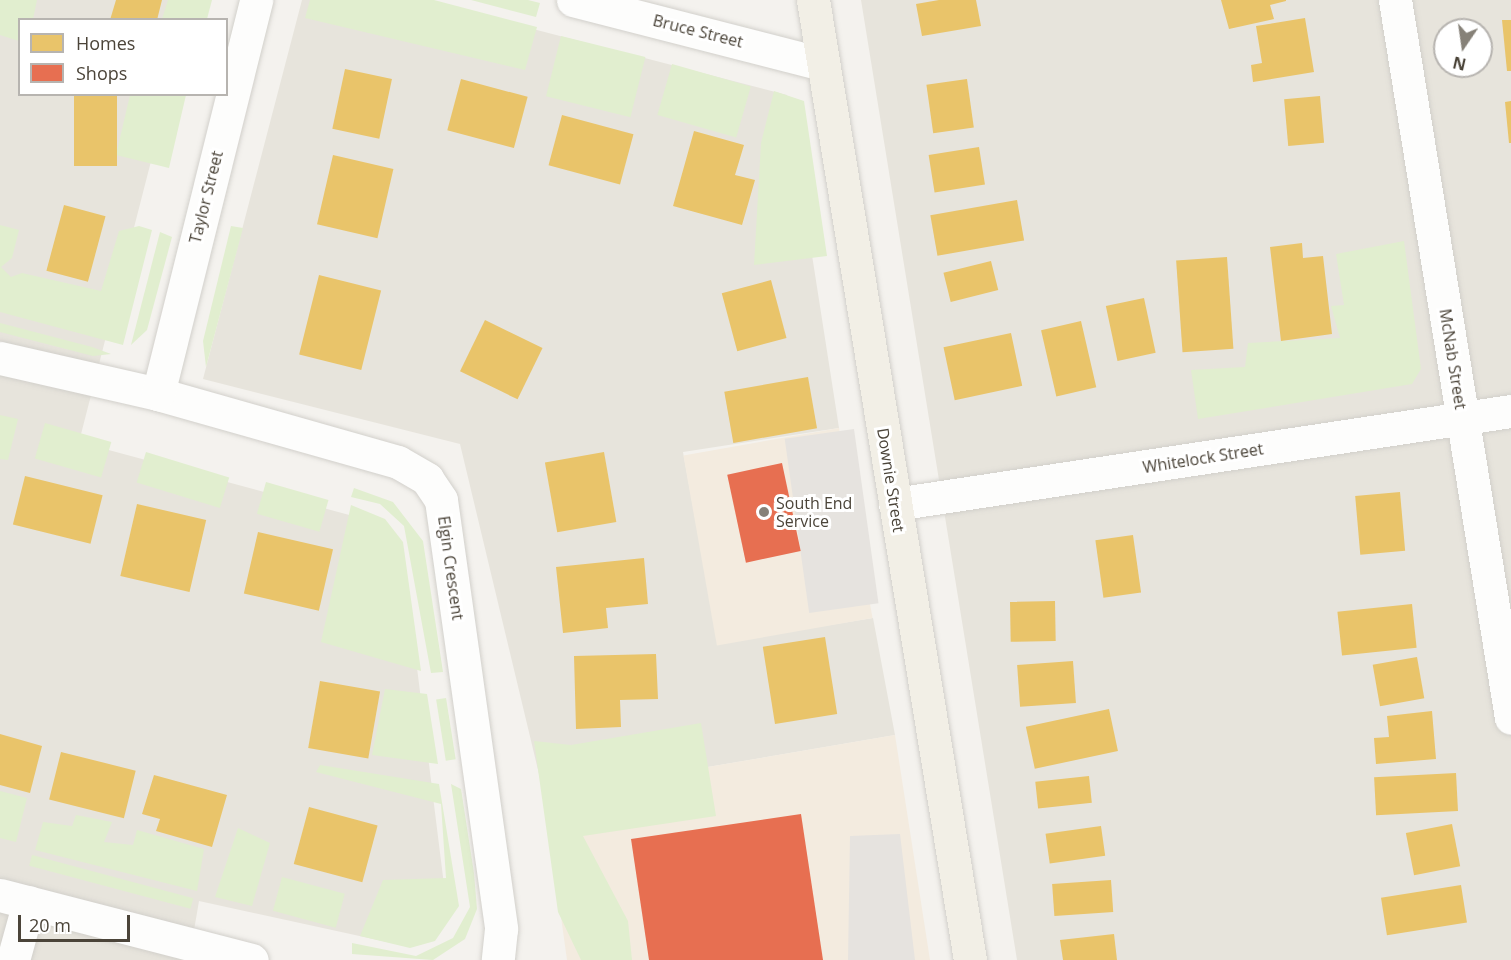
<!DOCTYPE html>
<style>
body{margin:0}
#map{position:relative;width:1511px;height:960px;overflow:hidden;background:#f4f2ee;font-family:"Open Sans",sans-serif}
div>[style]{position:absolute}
.residential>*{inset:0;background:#e7e4dc}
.commercial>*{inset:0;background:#f3ebdf;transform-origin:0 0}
.green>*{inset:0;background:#e1eecf;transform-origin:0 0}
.parking>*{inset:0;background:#e6e3df;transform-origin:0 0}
.homes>*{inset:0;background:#e9c46a;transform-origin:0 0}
.shops>*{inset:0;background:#e76f51;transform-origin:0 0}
.roads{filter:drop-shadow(0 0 2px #d2d0cb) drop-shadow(0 0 2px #d2d0cb)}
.minor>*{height:33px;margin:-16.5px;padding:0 16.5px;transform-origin:16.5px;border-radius:16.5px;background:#fdfdfc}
.major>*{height:33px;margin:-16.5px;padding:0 16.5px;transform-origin:16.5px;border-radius:16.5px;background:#f2efe6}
.dots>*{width:16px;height:16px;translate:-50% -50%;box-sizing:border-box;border:3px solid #fff;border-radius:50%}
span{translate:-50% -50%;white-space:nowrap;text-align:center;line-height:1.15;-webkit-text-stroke:6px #fff;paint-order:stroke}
.street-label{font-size:16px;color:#4b4439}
.poi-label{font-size:16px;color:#4b4439}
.left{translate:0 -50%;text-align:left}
.legend{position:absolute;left:18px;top:18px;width:210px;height:78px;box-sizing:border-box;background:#fff;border:2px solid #b7b4b0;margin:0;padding:8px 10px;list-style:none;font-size:18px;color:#4b4439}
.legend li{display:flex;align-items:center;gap:12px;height:30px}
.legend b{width:30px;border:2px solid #b7b4b0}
.north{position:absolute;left:1433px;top:18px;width:60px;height:60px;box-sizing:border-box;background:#fff;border:2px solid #b7b4b0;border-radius:50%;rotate:193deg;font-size:16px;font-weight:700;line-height:24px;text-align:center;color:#4b4439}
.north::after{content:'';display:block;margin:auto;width:21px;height:27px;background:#868178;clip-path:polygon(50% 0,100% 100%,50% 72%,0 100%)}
.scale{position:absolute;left:18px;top:915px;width:112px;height:27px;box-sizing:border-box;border:3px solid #4b4439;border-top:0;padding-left:8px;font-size:18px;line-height:21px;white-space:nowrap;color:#4b4439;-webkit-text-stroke:4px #fff;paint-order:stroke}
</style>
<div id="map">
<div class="residential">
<div style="clip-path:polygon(0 0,192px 0,187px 19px,20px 20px,20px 94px,168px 95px,79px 442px,353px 516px,402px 547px,447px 909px,410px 947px,199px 901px,189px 960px,0 960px)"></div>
<div style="clip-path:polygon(302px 0,422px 0,787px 95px,839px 428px,683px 452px,718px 643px,873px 618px,895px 735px,544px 795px,460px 444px,203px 379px)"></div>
<div style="clip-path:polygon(evenodd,861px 0,1511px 0,1511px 960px,1017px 960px,861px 0,1445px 30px,1481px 30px,1481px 66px,1445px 66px,1445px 30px)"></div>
</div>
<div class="commercial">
<div style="left:839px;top:428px;width:193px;height:158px;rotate:80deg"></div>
<div style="clip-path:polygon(895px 735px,930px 960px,567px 960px,544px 795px)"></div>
</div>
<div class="green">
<div style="clip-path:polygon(0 0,37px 0,33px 19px,20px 20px,19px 41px,0 35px)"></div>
<div style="clip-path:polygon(168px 0,212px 0,207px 19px,162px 19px)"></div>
<div style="clip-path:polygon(310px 0,434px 0,537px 27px,525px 70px,305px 18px)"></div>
<div style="clip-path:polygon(471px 0,528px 0,540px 3px,536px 17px)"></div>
<div style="left:561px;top:36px;width:87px;height:62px;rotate:14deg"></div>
<div style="left:672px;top:64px;width:82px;height:53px;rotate:16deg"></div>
<div style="clip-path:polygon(774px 91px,804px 101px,827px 256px,754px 265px,761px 143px)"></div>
<div style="clip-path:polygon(130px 95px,186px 95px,169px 168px,116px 155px)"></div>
<div style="clip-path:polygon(0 225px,19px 230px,12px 258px,1px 267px,11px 277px,22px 273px,101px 291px,119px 231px,139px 226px,152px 230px,123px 345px,0 312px)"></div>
<div style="clip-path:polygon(231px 226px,243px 228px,206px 367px,203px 341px)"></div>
<div style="clip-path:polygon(160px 232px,172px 237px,147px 330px,131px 345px)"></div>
<div style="clip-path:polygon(1404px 241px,1421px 369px,1412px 384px,1198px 419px,1191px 370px,1245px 367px,1248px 343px,1340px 338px,1331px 306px,1344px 305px,1336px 254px)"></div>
<div style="clip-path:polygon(0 323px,92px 347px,111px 354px,93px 356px,0 332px)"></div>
<div style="clip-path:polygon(0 415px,18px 419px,8px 460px,0 459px)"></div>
<div style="left:45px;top:423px;width:69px;height:37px;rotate:16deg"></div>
<div style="left:146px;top:452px;width:87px;height:32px;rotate:17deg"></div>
<div style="left:266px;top:482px;width:65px;height:33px;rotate:16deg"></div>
<div style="clip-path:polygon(354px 488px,393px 502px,423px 541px,443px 672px,431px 673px,404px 526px,380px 504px,351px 497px)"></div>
<div style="clip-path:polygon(351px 505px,385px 519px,403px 542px,421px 671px,321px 642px)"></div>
<div style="clip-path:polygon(385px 689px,427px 694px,438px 764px,372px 755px)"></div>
<div style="left:446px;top:698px;width:62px;height:10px;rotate:81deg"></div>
<div style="clip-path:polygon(701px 723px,716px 816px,583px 836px,628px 921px,632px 960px,581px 960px,558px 912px,534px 741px,571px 745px)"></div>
<div style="clip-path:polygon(320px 765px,439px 784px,459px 906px,435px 941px,410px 948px,360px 936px,383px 880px,446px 878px,441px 804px,316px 772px)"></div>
<div style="clip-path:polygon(451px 784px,461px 789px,474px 873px,477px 909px,465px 939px,433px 960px,352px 954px,352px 943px,416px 956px,453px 938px,470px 907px)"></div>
<div style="clip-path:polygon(0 791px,27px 798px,16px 842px,0 838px)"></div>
<div style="clip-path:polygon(76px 815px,112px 822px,104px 842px,133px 845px,137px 830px,204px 849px,197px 891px,35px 850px,43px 822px,72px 826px)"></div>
<div style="clip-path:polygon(238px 828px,270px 843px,252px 906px,215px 897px)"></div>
<div style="left:32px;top:855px;width:167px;height:11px;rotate:15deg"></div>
<div style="left:282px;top:877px;width:65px;height:35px;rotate:15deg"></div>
</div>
<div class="parking">
<div style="left:854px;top:429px;width:176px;height:70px;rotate:82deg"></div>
<div style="clip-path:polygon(900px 834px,915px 960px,848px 960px,850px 836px)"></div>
</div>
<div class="homes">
<div style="clip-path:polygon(116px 0,162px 0,157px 20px,110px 20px)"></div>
<div style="clip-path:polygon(939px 0,976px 0,981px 26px,922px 36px,916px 4px)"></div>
<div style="clip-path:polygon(1221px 0,1286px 0,1286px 1px,1270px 5px,1274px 19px,1229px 29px)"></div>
<div style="clip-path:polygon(1305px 18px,1314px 72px,1253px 82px,1251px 65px,1262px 63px,1256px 26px)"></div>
<div style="clip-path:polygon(1502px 20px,1511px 20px,1511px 71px,1507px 71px)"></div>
<div style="left:345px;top:69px;width:48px;height:61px;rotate:12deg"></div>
<div style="left:461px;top:79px;width:69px;height:53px;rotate:15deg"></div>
<div style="left:967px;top:79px;width:49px;height:41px;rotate:82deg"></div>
<div style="left:74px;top:94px;width:43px;height:72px"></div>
<div style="left:1320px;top:96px;width:47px;height:36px;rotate:85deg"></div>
<div style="clip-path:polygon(1511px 101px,1511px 143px,1509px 143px,1505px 102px)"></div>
<div style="left:562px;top:115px;width:74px;height:52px;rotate:15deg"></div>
<div style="clip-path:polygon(694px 131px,744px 145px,735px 175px,755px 180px,742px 225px,673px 206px)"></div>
<div style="left:979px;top:147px;width:38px;height:51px;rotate:81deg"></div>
<div style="left:333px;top:155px;width:62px;height:71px;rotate:13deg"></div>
<div style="left:1017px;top:200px;width:41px;height:88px;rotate:80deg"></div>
<div style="left:64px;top:205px;width:43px;height:68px;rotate:15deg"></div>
<div style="clip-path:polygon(1302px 243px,1303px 258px,1323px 256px,1332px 334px,1281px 341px,1270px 247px)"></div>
<div style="left:1227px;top:257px;width:92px;height:51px;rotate:86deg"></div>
<div style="left:991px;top:261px;width:30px;height:49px;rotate:76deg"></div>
<div style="left:319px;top:275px;width:64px;height:82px;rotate:14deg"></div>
<div style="left:771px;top:280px;width:60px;height:51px;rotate:75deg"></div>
<div style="left:1144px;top:298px;width:56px;height:39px;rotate:78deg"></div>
<div style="left:485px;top:320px;width:64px;height:57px;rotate:26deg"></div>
<div style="left:1081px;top:321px;width:68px;height:41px;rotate:77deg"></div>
<div style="left:1011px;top:333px;width:54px;height:69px;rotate:78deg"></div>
<div style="left:808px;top:377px;width:52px;height:85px;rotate:80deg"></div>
<div style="left:604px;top:452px;width:71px;height:60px;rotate:80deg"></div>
<div style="left:25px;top:476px;width:80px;height:50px;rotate:14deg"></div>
<div style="left:1400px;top:492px;width:59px;height:45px;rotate:85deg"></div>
<div style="left:137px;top:504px;width:71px;height:74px;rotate:13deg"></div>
<div style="left:258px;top:532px;width:77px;height:63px;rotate:13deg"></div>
<div style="left:1133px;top:535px;width:58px;height:38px;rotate:82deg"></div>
<div style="clip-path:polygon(644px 558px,648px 604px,606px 608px,608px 628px,563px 633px,556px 567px)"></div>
<div style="left:1055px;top:601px;width:40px;height:45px;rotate:89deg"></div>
<div style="left:1412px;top:604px;width:44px;height:75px;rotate:84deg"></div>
<div style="left:825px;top:637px;width:78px;height:63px;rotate:81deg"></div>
<div style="clip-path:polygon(656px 654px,658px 699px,620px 700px,621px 727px,576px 729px,574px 656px)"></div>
<div style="left:1417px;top:657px;width:42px;height:45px;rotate:80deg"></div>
<div style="left:1073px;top:661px;width:42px;height:56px;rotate:86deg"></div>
<div style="left:320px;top:681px;width:61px;height:68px;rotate:10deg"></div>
<div style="left:1109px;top:709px;width:43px;height:85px;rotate:78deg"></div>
<div style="clip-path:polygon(1432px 711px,1436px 759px,1376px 764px,1374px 738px,1389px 737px,1387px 716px)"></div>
<div style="clip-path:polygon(0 734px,42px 746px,30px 793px,0 785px)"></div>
<div style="left:61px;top:752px;width:77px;height:49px;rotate:14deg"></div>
<div style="left:1456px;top:773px;width:38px;height:82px;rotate:87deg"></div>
<div style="clip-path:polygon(154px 775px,227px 795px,212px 847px,156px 831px,160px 819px,142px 814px)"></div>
<div style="left:1089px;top:776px;width:27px;height:54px;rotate:84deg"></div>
<div style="left:309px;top:807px;width:71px;height:59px;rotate:15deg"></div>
<div style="left:1452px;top:824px;width:43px;height:47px;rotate:79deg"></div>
<div style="left:1101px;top:826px;width:30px;height:56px;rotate:82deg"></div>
<div style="left:1111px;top:880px;width:32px;height:59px;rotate:86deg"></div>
<div style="left:1461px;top:885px;width:38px;height:81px;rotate:81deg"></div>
<div style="clip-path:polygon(1114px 934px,1117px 960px,1063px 960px,1060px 940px)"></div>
</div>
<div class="shops">
<div style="left:782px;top:463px;width:90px;height:56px;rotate:78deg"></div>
<div style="clip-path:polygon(801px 814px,823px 960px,649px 960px,631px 839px)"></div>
</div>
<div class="roads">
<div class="minor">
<div style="left:573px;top:0;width:257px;rotate:14.4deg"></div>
<div style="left:1395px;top:0;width:727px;rotate:80.82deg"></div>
<div style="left:0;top:358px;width:162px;rotate:12.8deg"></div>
<div style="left:158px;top:394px;width:249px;rotate:15.8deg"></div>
<div style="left:398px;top:462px;width:34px;rotate:30deg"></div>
<div style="left:427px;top:479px;width:25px;rotate:56deg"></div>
<div style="left:441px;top:500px;width:433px;rotate:82deg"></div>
<div style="left:501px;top:929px;width:31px;rotate:96deg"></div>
<div style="left:158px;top:394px;width:406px;rotate:-76deg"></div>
<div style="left:895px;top:504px;width:623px;rotate:-8.59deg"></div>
<div style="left:0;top:895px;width:260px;rotate:14.5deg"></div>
<div style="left:13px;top:960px;width:60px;rotate:-74.6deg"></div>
</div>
<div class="major">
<div style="left:813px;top:0;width:973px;rotate:80.71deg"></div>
</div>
</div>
<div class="dots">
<div style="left:764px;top:512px;background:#868178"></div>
</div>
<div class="street-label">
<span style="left:698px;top:31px;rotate:14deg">Bruce Street</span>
<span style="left:206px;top:197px;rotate:-76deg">Taylor Street</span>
<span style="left:1453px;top:359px;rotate:81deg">McNab Street</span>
<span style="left:1203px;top:458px;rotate:-9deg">Whitelock Street</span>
<span style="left:891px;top:480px;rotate:81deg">Downie Street</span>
<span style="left:451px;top:568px;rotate:82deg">Elgin Crescent</span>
</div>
<div class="poi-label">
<span class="left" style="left:776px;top:512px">South End<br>Service</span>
</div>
<ul class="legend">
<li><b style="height:16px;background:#e9c46a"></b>Homes</li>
<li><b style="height:16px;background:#e76f51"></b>Shops</li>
</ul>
<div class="north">N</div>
<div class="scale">20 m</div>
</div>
